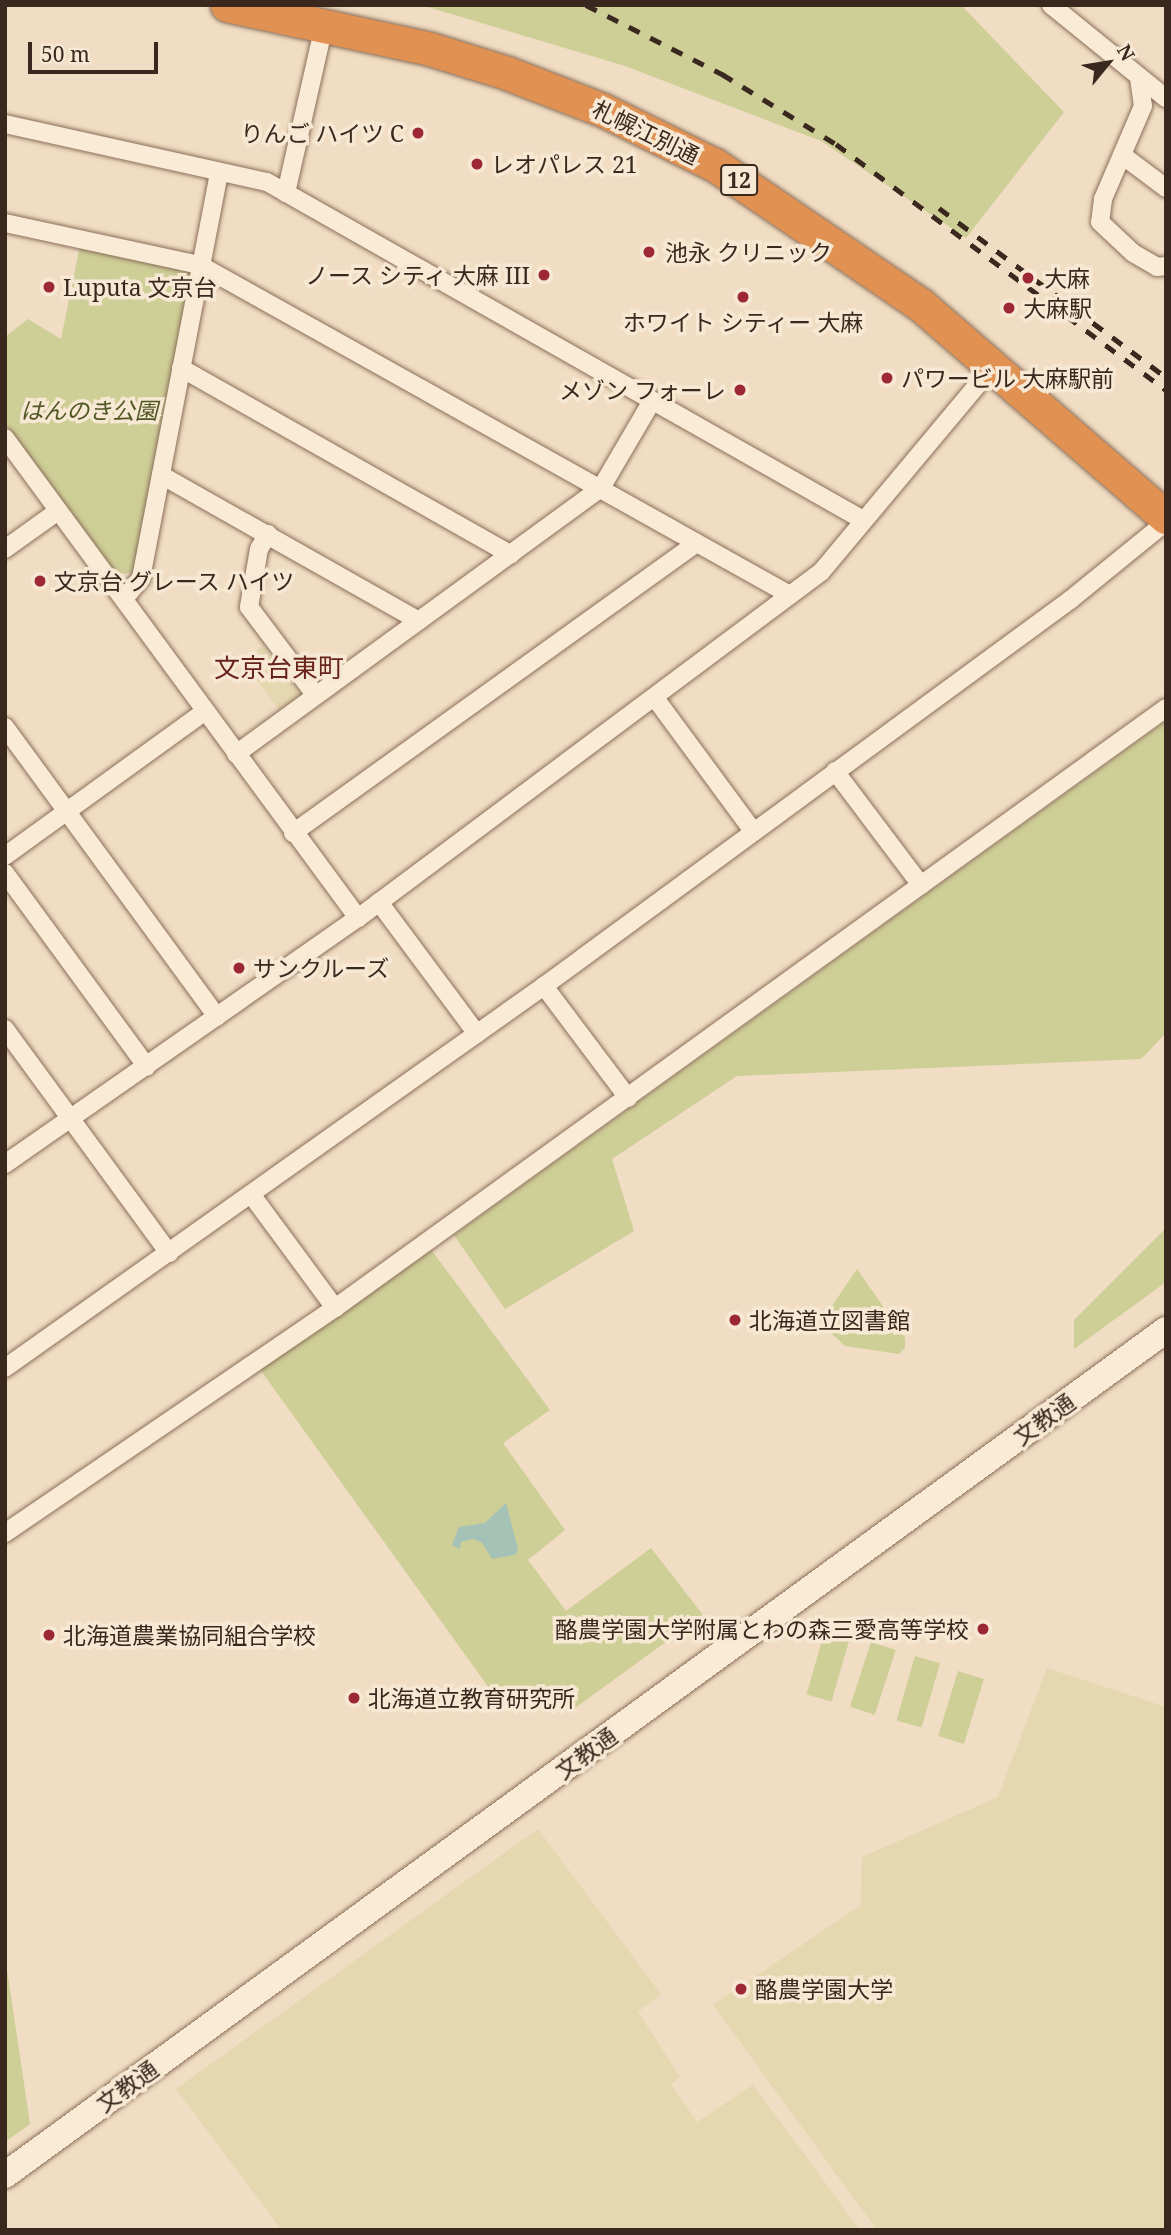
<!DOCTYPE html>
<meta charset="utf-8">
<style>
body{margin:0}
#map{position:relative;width:1171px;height:2235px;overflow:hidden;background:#f0ddc3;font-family:"Noto Serif","Noto Sans JP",serif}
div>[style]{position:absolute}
.farmland>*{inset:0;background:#e5d7b0;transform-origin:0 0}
.green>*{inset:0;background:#cece97;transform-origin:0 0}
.water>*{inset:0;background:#a5c2b6}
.roads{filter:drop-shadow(0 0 2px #8b6e59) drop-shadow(0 0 2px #8b6e59)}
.street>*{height:18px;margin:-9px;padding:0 9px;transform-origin:9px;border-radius:9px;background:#faebd7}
.secondary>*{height:26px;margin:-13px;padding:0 13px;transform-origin:13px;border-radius:13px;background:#faebd7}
.highway>*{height:33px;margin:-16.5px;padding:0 16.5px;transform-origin:16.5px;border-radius:16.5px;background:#e19151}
.rail>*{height:5px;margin-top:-2.5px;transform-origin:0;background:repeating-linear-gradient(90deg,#3a281e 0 12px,transparent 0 24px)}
.dots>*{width:19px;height:19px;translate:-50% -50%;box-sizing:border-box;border:4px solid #f7e8d3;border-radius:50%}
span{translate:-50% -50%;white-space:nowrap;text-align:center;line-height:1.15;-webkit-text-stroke:7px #f7e8d3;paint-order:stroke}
.shield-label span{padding:2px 5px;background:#f7e8d3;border:2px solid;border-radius:5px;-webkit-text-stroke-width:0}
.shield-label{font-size:21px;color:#3a281e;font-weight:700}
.street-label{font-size:23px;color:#3a281e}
.poi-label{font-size:23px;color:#3a281e}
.right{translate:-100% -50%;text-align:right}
.left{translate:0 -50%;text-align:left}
.park-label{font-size:23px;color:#505724;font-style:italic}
.quarter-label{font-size:26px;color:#68231c}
.frame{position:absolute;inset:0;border:7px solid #3a281e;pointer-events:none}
.north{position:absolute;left:1073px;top:28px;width:70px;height:70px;-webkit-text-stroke:5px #f7e8d3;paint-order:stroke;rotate:60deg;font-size:19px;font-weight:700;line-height:28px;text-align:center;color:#3a281e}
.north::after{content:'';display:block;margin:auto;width:24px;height:32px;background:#3a281e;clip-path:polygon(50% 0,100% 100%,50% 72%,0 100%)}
.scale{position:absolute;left:28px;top:42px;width:130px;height:32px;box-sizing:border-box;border:4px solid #3a281e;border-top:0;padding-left:9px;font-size:21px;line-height:24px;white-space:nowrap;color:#3a281e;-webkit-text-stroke:5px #f7e8d3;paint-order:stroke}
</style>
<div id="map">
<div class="farmland">
<div style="left:263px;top:645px;width:64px;height:26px;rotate:53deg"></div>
<div style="clip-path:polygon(1047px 1668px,1166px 1707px,1166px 2230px,877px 2230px,713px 2005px,861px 1905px,862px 1857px,998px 1797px)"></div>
<div style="clip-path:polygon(538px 1829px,661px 1994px,638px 2012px,680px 2077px,671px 2084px,697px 2122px,753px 2085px,860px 2230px,282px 2230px,176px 2089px)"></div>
</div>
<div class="green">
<div style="clip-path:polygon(421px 5px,961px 5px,1064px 112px,966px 238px,821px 141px,625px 66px)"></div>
<div style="clip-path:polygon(80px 246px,192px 269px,134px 572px,117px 575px,5px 423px,5px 337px,28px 319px,61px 339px)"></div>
<div style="clip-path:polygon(1166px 721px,1166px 1033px,1141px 1059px,737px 1076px,612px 1159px,634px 1231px,505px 1309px,454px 1235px)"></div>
<div style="clip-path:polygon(1166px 1228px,1166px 1282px,1074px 1349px,1074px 1320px)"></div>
<div style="clip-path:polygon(430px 1248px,550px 1410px,503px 1443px,565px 1530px,528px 1560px,566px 1611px,651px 1548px,703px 1615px,575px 1708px,518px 1705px,499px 1699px,489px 1688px,259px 1368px)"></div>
<div style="clip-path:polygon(857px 1269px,905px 1338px,905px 1348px,899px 1354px,845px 1346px,831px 1333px,826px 1315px)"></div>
<div style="left:825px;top:1630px;width:26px;height:67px;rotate:16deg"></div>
<div style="left:871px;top:1642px;width:26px;height:68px;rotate:18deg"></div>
<div style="left:915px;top:1656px;width:26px;height:67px;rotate:16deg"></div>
<div style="left:958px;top:1671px;width:27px;height:68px;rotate:17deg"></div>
<div style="clip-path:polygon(5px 1956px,30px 2124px,5px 2142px)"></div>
</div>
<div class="water">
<div style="clip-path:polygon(506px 1503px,518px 1549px,515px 1555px,492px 1559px,482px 1543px,473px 1539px,461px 1542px,460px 1549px,452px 1545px,459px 1527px,485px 1523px)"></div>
</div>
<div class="roads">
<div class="street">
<div style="left:1051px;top:5px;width:148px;rotate:39deg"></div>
<div style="left:1139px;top:78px;width:28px;rotate:82deg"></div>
<div style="left:1143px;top:106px;width:101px;rotate:113.3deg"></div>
<div style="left:1103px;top:199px;width:23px;rotate:97deg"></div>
<div style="left:1100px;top:222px;width:45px;rotate:43.2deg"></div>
<div style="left:1133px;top:253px;width:28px;rotate:30deg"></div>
<div style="left:1157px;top:267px;width:9px;rotate:-6deg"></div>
<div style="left:5px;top:124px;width:268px;rotate:12.5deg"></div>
<div style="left:267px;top:182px;width:685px;rotate:29.56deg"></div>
<div style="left:1122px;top:155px;width:55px;rotate:36.9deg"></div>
<div style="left:286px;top:193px;width:171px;rotate:-77.2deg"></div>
<div style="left:5px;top:223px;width:199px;rotate:12.2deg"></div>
<div style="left:200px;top:265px;width:676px;rotate:29.22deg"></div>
<div style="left:181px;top:368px;width:379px;rotate:29.5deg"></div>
<div style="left:5px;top:438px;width:596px;rotate:53.67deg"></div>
<div style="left:161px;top:475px;width:296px;rotate:29.5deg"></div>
<div style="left:268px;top:534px;width:17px;rotate:121deg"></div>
<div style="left:259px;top:549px;width:59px;rotate:99.8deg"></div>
<div style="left:249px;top:607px;width:111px;rotate:53deg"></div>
<div style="left:5px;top:549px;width:65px;rotate:-35.6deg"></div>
<div style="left:124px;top:599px;width:27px;rotate:-51deg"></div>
<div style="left:141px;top:578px;width:412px;rotate:-79.1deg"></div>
<div style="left:655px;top:698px;width:165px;rotate:53.6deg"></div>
<div style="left:5px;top:727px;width:359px;rotate:53.8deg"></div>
<div style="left:236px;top:754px;width:452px;rotate:-36.1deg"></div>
<div style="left:601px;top:488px;width:101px;rotate:-59.6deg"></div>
<div style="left:835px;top:771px;width:143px;rotate:53deg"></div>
<div style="left:293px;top:833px;width:497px;rotate:-35.7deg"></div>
<div style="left:5px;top:856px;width:247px;rotate:-35.9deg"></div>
<div style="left:5px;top:873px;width:240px;rotate:53.8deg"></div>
<div style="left:379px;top:902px;width:164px;rotate:53.4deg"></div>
<div style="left:544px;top:986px;width:140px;rotate:53.1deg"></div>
<div style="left:5px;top:1029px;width:278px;rotate:53.8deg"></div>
<div style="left:5px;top:1164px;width:430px;rotate:-34.9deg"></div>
<div style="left:358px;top:918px;width:578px;rotate:-36.77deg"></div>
<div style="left:821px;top:572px;width:268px;rotate:-50.1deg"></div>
<div style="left:251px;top:1194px;width:142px;rotate:53.6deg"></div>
<div style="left:5px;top:1368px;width:661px;rotate:-35.33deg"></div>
<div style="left:544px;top:986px;width:652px;rotate:-36.27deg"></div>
<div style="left:1070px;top:600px;width:124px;rotate:-39.1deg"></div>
<div style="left:5px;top:1533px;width:399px;rotate:-34.3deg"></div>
<div style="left:335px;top:1308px;width:1025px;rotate:-35.83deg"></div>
</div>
<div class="secondary">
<div style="left:5px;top:2175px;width:1436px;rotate:-36.05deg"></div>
</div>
<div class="highway">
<div style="left:227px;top:5px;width:208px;rotate:12.2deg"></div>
<div style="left:430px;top:49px;width:81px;rotate:17.3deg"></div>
<div style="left:507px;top:73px;width:103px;rotate:21.1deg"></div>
<div style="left:603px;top:110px;width:125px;rotate:26.2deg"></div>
<div style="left:715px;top:165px;width:249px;rotate:34.2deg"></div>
<div style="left:921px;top:305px;width:324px;rotate:40.9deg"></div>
</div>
</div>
<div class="rail">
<div style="left:586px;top:5px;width:153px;rotate:26.9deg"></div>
<div style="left:722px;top:74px;width:134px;rotate:31.6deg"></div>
<div style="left:836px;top:144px;width:412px;rotate:36.7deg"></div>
<div style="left:939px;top:208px;width:283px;rotate:36.7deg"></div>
</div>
<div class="dots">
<div style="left:418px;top:133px;background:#9c2735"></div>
<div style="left:477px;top:164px;background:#9c2735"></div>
<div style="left:649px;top:252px;background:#9c2735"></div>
<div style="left:544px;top:275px;background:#9c2735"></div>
<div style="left:1028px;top:278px;background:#9c2735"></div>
<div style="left:49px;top:287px;background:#9c2735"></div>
<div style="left:743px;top:297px;background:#9c2735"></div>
<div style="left:1009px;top:308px;background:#9c2735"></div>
<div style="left:887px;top:378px;background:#9c2735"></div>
<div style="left:740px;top:390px;background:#9c2735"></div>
<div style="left:40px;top:581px;background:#9c2735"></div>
<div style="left:239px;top:968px;background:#9c2735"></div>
<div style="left:735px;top:1320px;background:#9c2735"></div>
<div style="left:983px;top:1629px;background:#9c2735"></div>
<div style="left:49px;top:1635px;background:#9c2735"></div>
<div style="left:354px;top:1698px;background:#9c2735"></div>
<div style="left:741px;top:1989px;background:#9c2735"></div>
</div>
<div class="shield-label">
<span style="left:739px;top:180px">12</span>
</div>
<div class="street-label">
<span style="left:646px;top:132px;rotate:26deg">札幌江別通</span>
<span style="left:1044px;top:1419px;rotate:-36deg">文教通</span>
<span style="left:586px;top:1753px;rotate:-36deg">文教通</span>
<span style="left:127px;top:2086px;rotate:-36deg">文教通</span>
</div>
<div class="poi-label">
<span class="right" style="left:404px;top:133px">りんご ハイツ C</span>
<span class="left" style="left:491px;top:164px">レオパレス 21</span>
<span class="left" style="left:665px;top:252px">池永 クリニック</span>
<span class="right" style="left:530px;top:275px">ノース シティ 大麻 III</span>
<span class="left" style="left:1044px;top:278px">大麻</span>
<span class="left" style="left:63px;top:287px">Luputa 文京台</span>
<span class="left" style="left:1023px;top:308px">大麻駅</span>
<span style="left:743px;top:322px">ホワイト シティー 大麻</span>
<span class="left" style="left:901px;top:378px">パワービル 大麻駅前</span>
<span class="right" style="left:726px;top:390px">メゾン フォーレ</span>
<span class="left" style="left:54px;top:581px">文京台 グレース ハイツ</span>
<span class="left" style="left:253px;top:968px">サンクルーズ</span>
<span class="left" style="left:749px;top:1320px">北海道立図書館</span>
<span class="right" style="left:969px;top:1629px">酪農学園大学附属とわの森三愛高等学校</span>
<span class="left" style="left:63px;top:1635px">北海道農業協同組合学校</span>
<span class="left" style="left:368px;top:1698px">北海道立教育研究所</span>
<span class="left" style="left:755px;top:1989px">酪農学園大学</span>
</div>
<div class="park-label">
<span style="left:89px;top:410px">はんのき公園</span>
</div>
<div class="quarter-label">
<span style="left:279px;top:668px">文京台東町</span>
</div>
<div class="frame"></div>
<div class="north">N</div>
<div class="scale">50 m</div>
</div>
